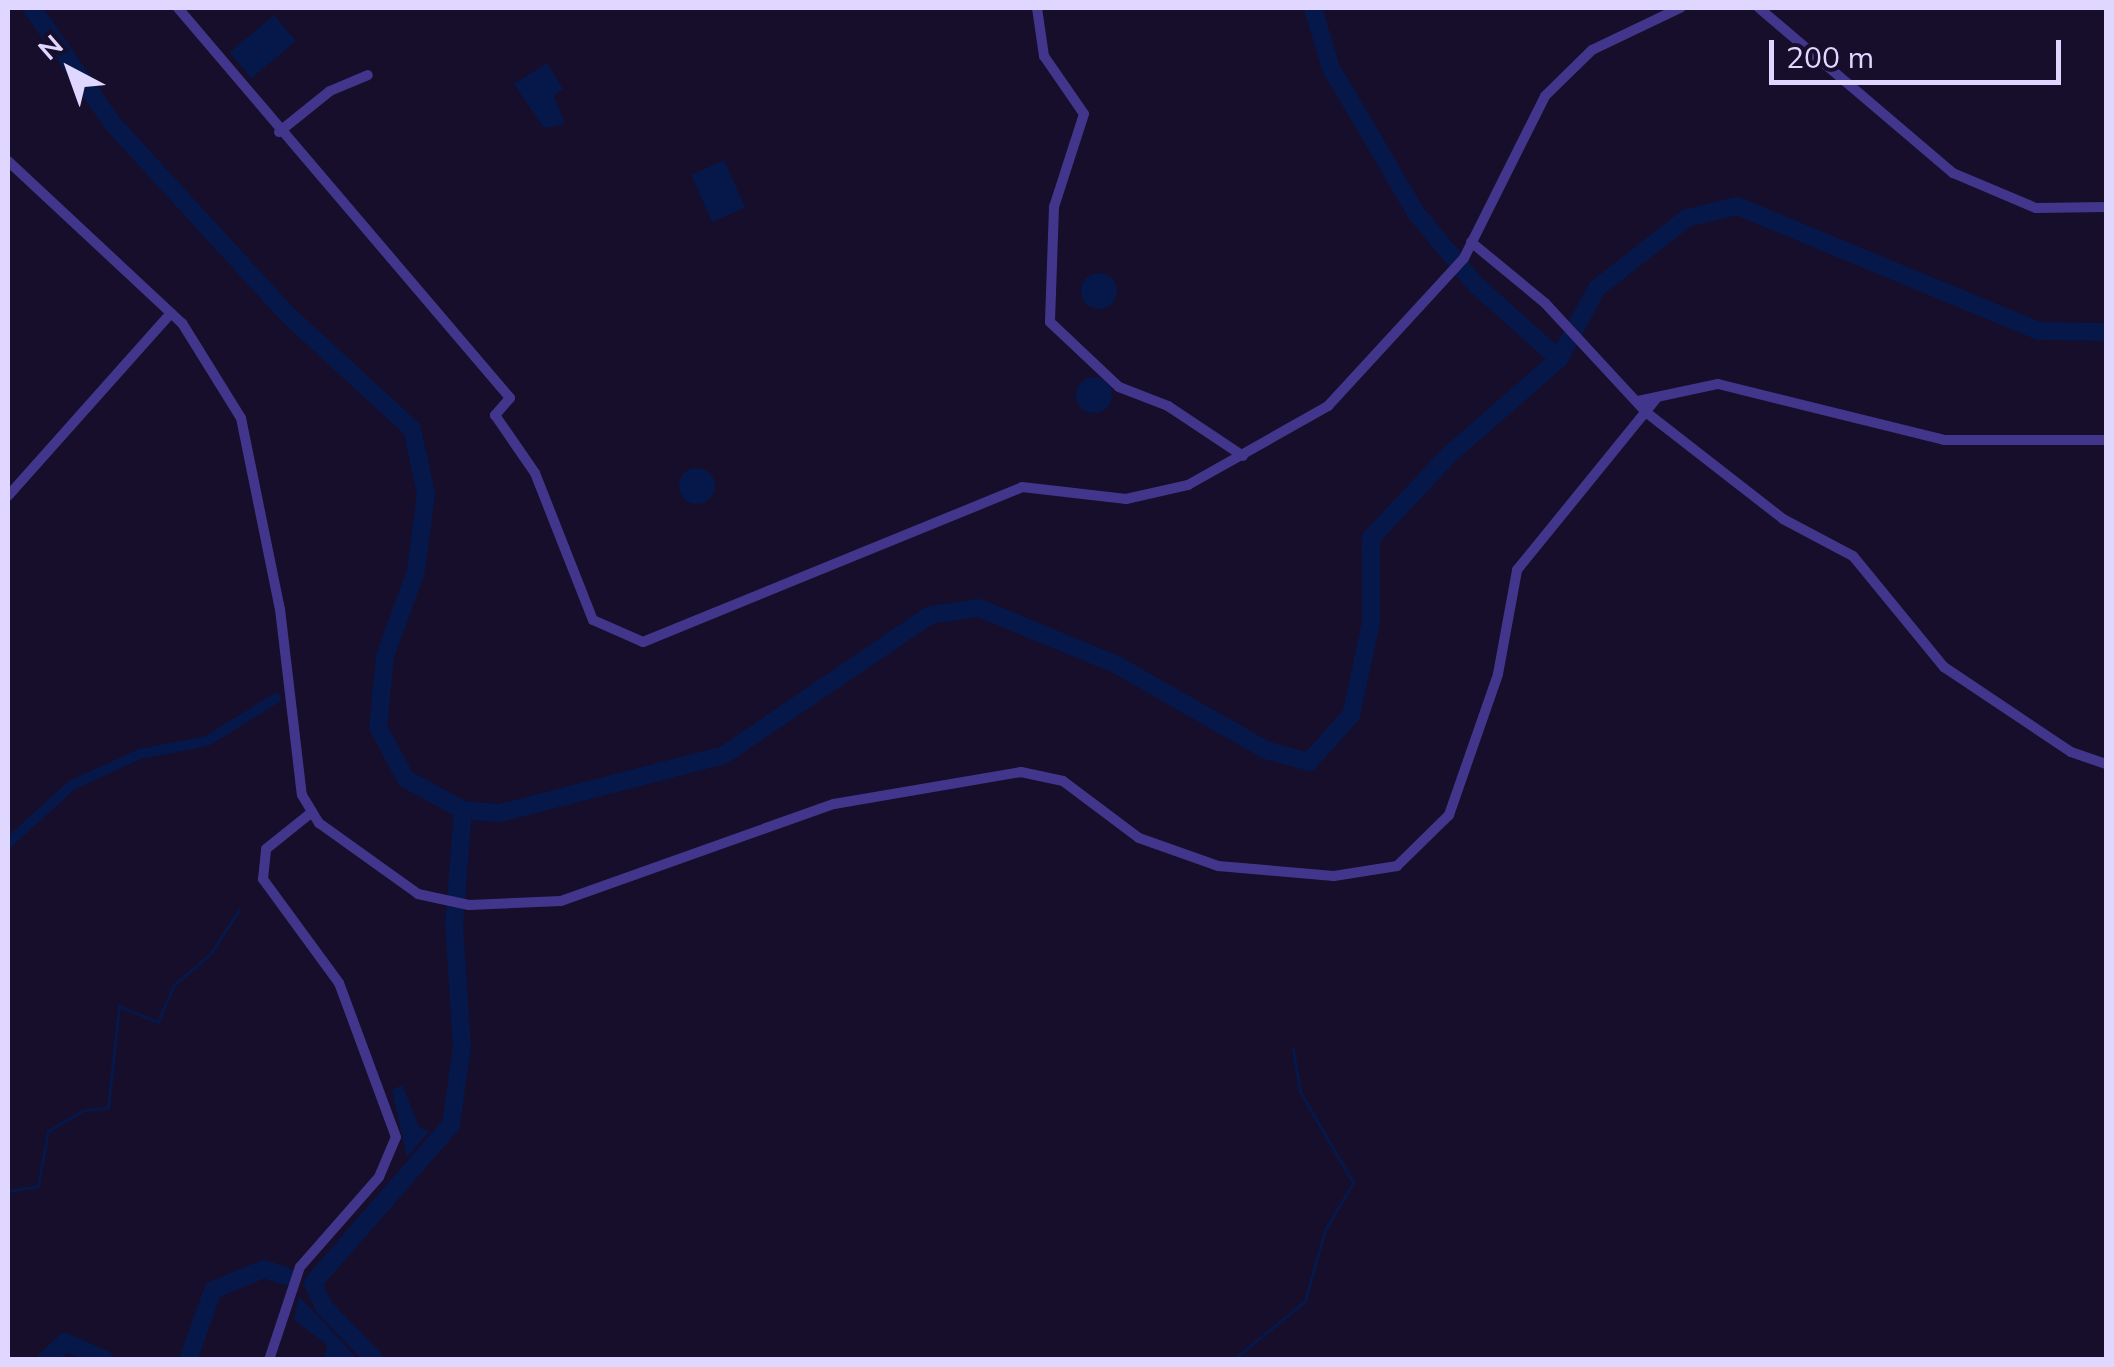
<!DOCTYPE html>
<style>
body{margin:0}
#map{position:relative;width:2114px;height:1367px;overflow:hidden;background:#160e2a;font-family:Mulish,sans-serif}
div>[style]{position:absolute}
.water>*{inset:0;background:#06184a;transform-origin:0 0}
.round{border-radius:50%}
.stream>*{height:2.5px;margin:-1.25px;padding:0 1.25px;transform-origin:1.25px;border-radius:1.25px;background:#06184a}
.canal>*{height:10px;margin:-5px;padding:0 5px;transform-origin:5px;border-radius:5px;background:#06184a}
.river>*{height:18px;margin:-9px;padding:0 9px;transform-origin:9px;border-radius:9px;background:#06184a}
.minor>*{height:10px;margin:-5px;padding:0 5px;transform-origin:5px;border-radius:5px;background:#42368c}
span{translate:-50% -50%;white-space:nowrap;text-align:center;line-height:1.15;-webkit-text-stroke:8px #160e2a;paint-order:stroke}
.frame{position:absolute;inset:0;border:10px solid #dfd7ff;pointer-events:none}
.north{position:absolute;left:20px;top:20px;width:100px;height:100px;-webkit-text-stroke:8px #160e2a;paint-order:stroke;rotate:319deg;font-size:28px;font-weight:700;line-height:40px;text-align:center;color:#dfd7ff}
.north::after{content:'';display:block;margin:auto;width:35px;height:45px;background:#dfd7ff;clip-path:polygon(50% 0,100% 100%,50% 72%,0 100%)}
.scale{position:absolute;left:1769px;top:40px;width:292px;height:45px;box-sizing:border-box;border:5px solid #dfd7ff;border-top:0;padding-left:12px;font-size:30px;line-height:35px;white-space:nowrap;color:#dfd7ff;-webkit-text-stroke:8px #160e2a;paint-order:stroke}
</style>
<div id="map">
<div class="water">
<div style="left:274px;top:15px;width:34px;height:58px;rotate:50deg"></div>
<div style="clip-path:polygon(547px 63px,563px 89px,554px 96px,565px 124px,544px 128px,514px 84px)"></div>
<div style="left:724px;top:160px;width:52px;height:36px;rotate:66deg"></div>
<div class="round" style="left:1081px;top:273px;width:36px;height:36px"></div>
<div class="round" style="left:1076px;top:377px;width:36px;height:36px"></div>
<div class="round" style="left:679px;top:468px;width:36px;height:36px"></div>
<div style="clip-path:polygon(402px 1085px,420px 1128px,429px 1131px,407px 1158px,392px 1090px)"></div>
<div style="clip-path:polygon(299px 1296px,356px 1357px,353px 1359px,324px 1359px,327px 1345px,294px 1320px)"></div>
</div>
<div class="stream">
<div style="left:8px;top:1191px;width:30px;rotate:-9deg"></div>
<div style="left:38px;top:1186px;width:56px;rotate:-79.7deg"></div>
<div style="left:48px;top:1131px;width:42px;rotate:-30.3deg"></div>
<div style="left:84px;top:1110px;width:24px;rotate:-5deg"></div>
<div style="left:108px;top:1108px;width:103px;rotate:-83.8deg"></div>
<div style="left:119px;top:1006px;width:42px;rotate:22.3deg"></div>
<div style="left:158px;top:1022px;width:39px;rotate:-67deg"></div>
<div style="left:173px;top:986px;width:50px;rotate:-41deg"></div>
<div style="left:211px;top:953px;width:51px;rotate:-56.9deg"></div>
<div style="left:8px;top:1215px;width:20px;rotate:90deg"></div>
<div style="left:1233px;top:1360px;width:93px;rotate:-39.3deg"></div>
<div style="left:1305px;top:1301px;width:74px;rotate:-74.3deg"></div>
<div style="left:1325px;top:1230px;width:55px;rotate:-59.2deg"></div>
<div style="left:1353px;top:1183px;width:105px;rotate:-120.2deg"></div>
<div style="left:1300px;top:1092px;width:43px;rotate:-99.5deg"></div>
</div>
<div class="canal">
<div style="left:8px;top:843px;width:86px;rotate:-42.2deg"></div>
<div style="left:72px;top:785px;width:75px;rotate:-24.5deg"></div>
<div style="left:140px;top:754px;width:68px;rotate:-11deg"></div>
<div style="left:207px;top:741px;width:81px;rotate:-31.9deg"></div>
<div style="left:368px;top:1360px;width:4px;rotate:-56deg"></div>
</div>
<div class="river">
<div style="left:32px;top:8px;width:141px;rotate:55.1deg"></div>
<div style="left:113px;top:124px;width:258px;rotate:47.5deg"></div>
<div style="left:287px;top:314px;width:170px;rotate:42.6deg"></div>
<div style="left:412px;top:429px;width:66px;rotate:77.8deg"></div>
<div style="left:426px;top:494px;width:78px;rotate:97.4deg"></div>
<div style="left:416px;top:571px;width:90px;rotate:110deg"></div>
<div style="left:385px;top:656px;width:71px;rotate:95.6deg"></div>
<div style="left:378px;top:727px;width:59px;rotate:61.7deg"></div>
<div style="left:406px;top:779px;width:65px;rotate:28.5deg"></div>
<div style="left:463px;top:810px;width:37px;rotate:5deg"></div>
<div style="left:500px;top:813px;width:231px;rotate:-14.5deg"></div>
<div style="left:724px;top:755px;width:249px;rotate:-34.2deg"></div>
<div style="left:930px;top:615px;width:49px;rotate:-8.1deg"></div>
<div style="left:979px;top:608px;width:149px;rotate:22.4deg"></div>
<div style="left:1117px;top:665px;width:172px;rotate:29.7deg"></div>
<div style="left:1266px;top:750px;width:45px;rotate:15.6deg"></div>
<div style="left:1309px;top:762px;width:63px;rotate:-48.2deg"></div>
<div style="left:1351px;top:715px;width:94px;rotate:-77.7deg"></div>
<div style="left:1371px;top:623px;width:85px;rotate:-90deg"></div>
<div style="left:1371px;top:538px;width:115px;rotate:-46.8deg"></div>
<div style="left:1450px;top:454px;width:145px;rotate:-41.1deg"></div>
<div style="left:1559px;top:359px;width:81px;rotate:-61.8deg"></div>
<div style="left:1597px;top:288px;width:114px;rotate:-37.9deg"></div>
<div style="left:1687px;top:218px;width:51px;rotate:-13.5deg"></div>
<div style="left:1737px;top:206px;width:327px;rotate:22.5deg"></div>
<div style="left:2039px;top:331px;width:67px;rotate:0.9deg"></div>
<div style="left:1313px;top:8px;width:63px;rotate:73.3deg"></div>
<div style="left:1331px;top:68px;width:168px;rotate:59.6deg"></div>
<div style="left:1416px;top:213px;width:94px;rotate:50.2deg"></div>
<div style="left:1476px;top:285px;width:111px;rotate:41.7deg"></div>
<div style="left:46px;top:1360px;width:26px;rotate:-43deg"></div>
<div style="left:65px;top:1342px;width:44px;rotate:24.2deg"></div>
<div style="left:188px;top:1360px;width:74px;rotate:-70.3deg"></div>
<div style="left:213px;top:1290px;width:55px;rotate:-22.4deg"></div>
<div style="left:264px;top:1269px;width:23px;rotate:18deg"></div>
<div style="left:375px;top:1360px;width:74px;rotate:-133.9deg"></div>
<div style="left:324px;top:1307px;width:26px;rotate:-115deg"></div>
<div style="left:313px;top:1283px;width:210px;rotate:-48.9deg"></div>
<div style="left:451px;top:1125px;width:80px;rotate:-82.1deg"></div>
<div style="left:462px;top:1046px;width:120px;rotate:-93.8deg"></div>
<div style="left:454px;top:926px;width:116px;rotate:-85.6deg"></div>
</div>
<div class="minor">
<div style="left:178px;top:8px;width:512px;rotate:49.59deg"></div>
<div style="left:510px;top:398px;width:23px;rotate:131deg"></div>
<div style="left:495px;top:415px;width:70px;rotate:55.4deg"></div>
<div style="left:535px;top:473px;width:158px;rotate:68.5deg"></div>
<div style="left:593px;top:620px;width:55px;rotate:23.7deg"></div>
<div style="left:643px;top:642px;width:409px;rotate:-22.2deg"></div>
<div style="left:1022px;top:487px;width:105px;rotate:6.6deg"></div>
<div style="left:1126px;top:499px;width:64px;rotate:-12.7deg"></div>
<div style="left:1188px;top:485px;width:161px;rotate:-29.4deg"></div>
<div style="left:1328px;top:406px;width:201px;rotate:-47.4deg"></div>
<div style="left:1464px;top:258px;width:181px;rotate:-63.4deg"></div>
<div style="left:1545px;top:96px;width:66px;rotate:-44.4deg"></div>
<div style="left:1592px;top:50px;width:98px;rotate:-25.5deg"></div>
<div style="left:1037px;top:8px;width:49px;rotate:81.7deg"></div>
<div style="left:1044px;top:56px;width:70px;rotate:55.4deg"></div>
<div style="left:1084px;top:114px;width:98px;rotate:107.9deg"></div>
<div style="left:1054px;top:207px;width:115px;rotate:92deg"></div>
<div style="left:1050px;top:322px;width:95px;rotate:43.3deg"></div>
<div style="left:1119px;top:387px;width:53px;rotate:21.2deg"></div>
<div style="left:1168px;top:406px;width:90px;rotate:33.7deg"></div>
<div style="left:1759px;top:8px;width:255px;rotate:40.4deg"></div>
<div style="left:1953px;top:173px;width:90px;rotate:22.9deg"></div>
<div style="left:2036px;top:208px;width:70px;rotate:-0.8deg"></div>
<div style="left:279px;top:132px;width:65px;rotate:-38.8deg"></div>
<div style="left:330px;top:91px;width:41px;rotate:-22.8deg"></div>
<div style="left:8px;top:161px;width:238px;rotate:43deg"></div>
<div style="left:182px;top:323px;width:112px;rotate:58.2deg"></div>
<div style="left:241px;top:418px;width:195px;rotate:78.5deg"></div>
<div style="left:280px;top:609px;width:187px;rotate:83.3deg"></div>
<div style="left:302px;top:795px;width:33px;rotate:59deg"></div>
<div style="left:319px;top:823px;width:122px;rotate:35.6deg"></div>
<div style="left:418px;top:894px;width:52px;rotate:12.2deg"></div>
<div style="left:469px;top:905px;width:92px;rotate:-2.5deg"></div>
<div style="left:561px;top:901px;width:290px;rotate:-19.6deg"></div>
<div style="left:834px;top:804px;width:190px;rotate:-9.7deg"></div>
<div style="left:1021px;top:772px;width:43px;rotate:12.1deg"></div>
<div style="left:1063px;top:781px;width:95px;rotate:36.9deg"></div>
<div style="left:1139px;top:838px;width:84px;rotate:19.5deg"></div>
<div style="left:1218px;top:866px;width:116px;rotate:4.9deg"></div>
<div style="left:1334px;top:876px;width:64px;rotate:-9deg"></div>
<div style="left:1397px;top:866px;width:73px;rotate:-44.4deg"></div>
<div style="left:1449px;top:815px;width:149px;rotate:-70.8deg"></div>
<div style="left:1498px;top:674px;width:106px;rotate:-79.6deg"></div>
<div style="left:1517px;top:570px;width:222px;rotate:-50.9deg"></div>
<div style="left:1471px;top:242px;width:96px;rotate:39.5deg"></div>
<div style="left:1545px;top:303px;width:150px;rotate:47.2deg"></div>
<div style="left:1647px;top:413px;width:172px;rotate:37.9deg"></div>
<div style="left:1783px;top:519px;width:79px;rotate:27.9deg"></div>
<div style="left:1853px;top:556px;width:144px;rotate:50.7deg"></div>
<div style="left:1944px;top:667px;width:153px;rotate:33.8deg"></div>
<div style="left:2071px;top:752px;width:37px;rotate:19deg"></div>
<div style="left:1638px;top:401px;width:82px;rotate:-12deg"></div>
<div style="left:1718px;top:384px;width:233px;rotate:13.9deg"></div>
<div style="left:1944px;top:440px;width:162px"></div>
<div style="left:8px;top:496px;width:245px;rotate:-48.3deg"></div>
<div style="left:269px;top:1360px;width:98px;rotate:-71.6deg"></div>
<div style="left:300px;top:1267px;width:120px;rotate:-48.7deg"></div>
<div style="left:379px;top:1177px;width:43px;rotate:-67deg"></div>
<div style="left:396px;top:1137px;width:164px;rotate:-110.3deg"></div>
<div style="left:339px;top:983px;width:129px;rotate:-126.2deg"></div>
<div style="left:263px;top:879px;width:30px;rotate:-84deg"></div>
<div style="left:266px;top:849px;width:59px;rotate:-38.8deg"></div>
</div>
<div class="frame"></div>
<div class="north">N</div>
<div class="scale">200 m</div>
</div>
